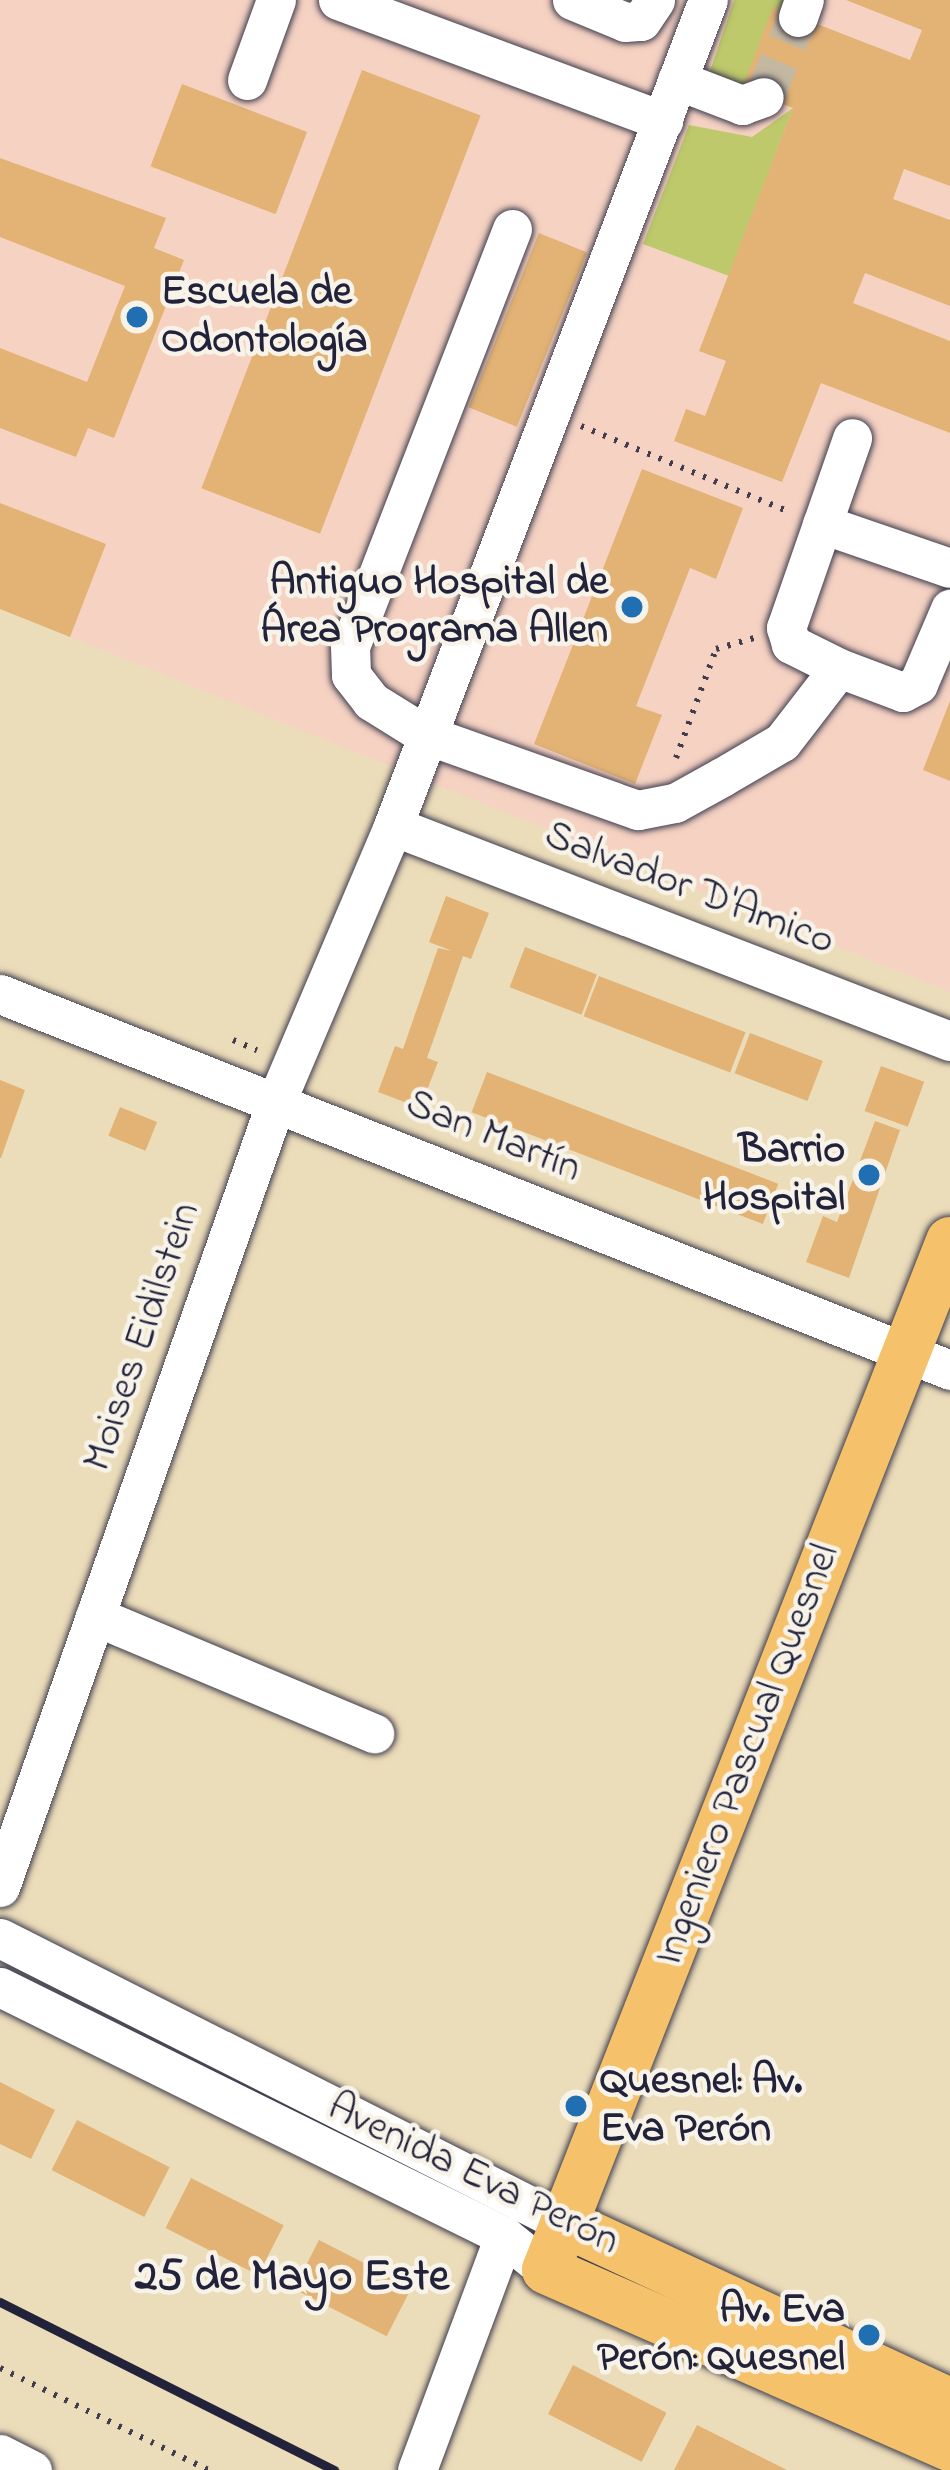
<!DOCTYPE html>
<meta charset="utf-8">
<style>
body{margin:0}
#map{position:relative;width:950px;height:2470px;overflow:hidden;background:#ecddba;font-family:"Indie Flower",sans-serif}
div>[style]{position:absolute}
.built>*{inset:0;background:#f6d2c3}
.green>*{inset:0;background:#bdc96b}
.building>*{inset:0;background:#e2b375;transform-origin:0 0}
.minor-tunnel>*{height:39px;margin-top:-19.5px;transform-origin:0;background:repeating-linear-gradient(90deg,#c4b8a1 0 39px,transparent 0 59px)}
.path>*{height:6px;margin-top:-3px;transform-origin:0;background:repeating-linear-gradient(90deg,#403e4e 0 3px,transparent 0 12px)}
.roads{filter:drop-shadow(0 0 3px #403e4e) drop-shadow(0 0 3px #403e4e)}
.minor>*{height:39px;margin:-19.5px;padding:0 19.5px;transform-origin:19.5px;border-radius:19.5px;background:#fff}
.major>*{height:48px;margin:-24px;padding:0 24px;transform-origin:24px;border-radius:24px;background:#f5c16b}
.rail>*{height:9px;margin:-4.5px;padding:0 4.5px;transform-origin:4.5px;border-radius:4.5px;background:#22223b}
.dots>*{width:33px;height:33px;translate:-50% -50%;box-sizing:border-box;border:6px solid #f7f3e8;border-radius:50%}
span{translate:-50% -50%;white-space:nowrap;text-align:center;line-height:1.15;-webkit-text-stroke:9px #f7f3e8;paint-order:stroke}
.poi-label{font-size:42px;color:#22223b;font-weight:700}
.left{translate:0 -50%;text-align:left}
.right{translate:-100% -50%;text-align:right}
.street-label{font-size:42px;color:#22223b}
.neighbourhood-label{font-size:45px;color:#22223b;font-weight:700}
</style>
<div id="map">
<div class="built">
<div style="clip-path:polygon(0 0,950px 0,950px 992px,70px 637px,105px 544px,0 503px)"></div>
</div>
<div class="green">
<div style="clip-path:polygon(734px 0,789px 0,742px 89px,709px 74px)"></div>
<div style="clip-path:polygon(793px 108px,729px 276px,643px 244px,689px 125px,752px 137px)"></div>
</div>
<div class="building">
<div style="clip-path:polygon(846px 0,950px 0,950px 186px,904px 169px,893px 199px,950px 220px,950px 306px,865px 273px,853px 303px,950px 341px,950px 433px,821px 383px,782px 482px,674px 441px,686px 409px,705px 416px,726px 361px,699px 351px,793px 108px,742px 89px,773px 7px,910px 60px,922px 30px)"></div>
<div style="left:362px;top:70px;width:127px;height:448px;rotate:21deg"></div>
<div style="left:182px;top:84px;width:134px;height:88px;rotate:21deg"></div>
<div style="clip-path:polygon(0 158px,166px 218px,154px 248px,184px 260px,114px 438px,88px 428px,76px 457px,0 428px,0 348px,87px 382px,125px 286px,0 237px)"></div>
<div style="left:539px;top:233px;width:52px;height:188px;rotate:22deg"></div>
<div style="clip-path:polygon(642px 469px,743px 508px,716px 579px,690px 568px,636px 706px,662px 715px,635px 784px,534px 744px)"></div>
<div style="clip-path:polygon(0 503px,106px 544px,70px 637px,0 609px)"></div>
<div style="clip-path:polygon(950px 701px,950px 781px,923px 770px)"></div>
<div style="clip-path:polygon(446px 896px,489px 913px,471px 959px,463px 956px,427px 1058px,438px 1062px,420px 1108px,378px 1092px,395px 1046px,403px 1049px,438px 948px,452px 951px,429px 942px)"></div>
<div style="left:525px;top:947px;width:77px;height:43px;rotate:21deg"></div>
<div style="left:599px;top:976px;width:157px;height:43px;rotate:21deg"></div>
<div style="left:750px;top:1033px;width:78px;height:43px;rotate:21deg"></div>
<div style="left:881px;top:1066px;width:46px;height:48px;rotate:20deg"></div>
<div style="left:487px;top:1072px;width:312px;height:43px;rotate:21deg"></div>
<div style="clip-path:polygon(0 1080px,25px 1090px,1px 1158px,0 1158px)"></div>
<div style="left:120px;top:1107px;width:40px;height:31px;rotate:22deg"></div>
<div style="clip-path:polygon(875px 1121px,900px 1130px,849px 1278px,806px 1262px,823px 1216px,837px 1222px)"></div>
<div style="clip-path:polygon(0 2082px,55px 2110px,31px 2159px,0 2144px)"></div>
<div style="left:77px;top:2120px;width:104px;height:56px;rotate:27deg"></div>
<div style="left:191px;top:2178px;width:104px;height:56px;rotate:27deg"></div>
<div style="left:319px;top:2240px;width:104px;height:55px;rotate:27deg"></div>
<div style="left:573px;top:2365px;width:105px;height:55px;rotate:27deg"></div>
<div style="clip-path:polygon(697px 2425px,787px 2470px,674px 2470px)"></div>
</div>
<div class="minor-tunnel">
<div style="left:764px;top:97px;width:87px;rotate:-67deg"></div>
</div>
<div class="path">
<div style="left:581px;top:426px;width:226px;rotate:22.4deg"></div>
<div style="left:676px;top:758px;width:116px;rotate:-69.8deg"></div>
<div style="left:716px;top:649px;width:40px;rotate:-16deg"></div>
<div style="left:233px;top:1040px;width:26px;rotate:23deg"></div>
<div style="left:0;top:2368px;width:232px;rotate:26.1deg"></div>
</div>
<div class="roads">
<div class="minor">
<div style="left:338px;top:0;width:347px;rotate:20.4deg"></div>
<div style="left:572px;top:0;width:57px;rotate:22.5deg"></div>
<div style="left:625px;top:22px;width:16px;rotate:-4deg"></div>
<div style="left:641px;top:21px;width:25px;rotate:-56deg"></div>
<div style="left:798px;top:17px;width:18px;rotate:-71deg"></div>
<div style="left:247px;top:80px;width:85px;rotate:-70.1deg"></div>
<div style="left:677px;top:80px;width:70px;rotate:21deg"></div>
<div style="left:742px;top:105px;width:23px;rotate:-20deg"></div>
<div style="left:512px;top:229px;width:447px;rotate:111.2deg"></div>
<div style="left:350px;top:646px;width:29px;rotate:88deg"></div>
<div style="left:351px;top:675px;width:33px;rotate:52deg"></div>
<div style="left:371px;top:701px;width:62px;rotate:31.9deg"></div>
<div style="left:424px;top:734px;width:227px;rotate:19.6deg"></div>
<div style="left:638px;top:810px;width:38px;rotate:-11deg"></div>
<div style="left:675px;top:803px;width:54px;rotate:-29deg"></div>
<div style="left:722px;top:777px;width:69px;rotate:-30.3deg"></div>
<div style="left:782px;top:742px;width:93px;rotate:-52.4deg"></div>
<div style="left:839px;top:668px;width:54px;rotate:-153.4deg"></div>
<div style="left:791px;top:644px;width:17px;rotate:-107deg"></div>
<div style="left:786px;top:628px;width:201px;rotate:-70.8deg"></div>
<div style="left:822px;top:524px;width:135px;rotate:19deg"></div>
<div style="left:839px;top:668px;width:68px;rotate:20.6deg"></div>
<div style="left:903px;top:692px;width:17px;rotate:-28deg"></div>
<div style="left:918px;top:684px;width:82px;rotate:-66.9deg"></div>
<div style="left:393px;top:826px;width:597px;rotate:21.11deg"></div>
<div style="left:0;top:994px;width:1022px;rotate:21.59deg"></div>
<div style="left:95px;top:1616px;width:303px;rotate:22.8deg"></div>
<div style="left:0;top:1887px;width:832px;rotate:-70.63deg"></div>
<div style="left:276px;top:1102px;width:300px;rotate:-67deg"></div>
<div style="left:393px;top:826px;width:884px;rotate:-69.13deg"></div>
<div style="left:0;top:1938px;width:632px;rotate:26.81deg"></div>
<div style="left:0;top:1987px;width:562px;rotate:26.29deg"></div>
<div style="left:504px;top:2236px;width:54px;rotate:39deg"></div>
<div style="left:0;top:2454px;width:36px;rotate:27deg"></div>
<div style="left:417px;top:2470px;width:250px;rotate:-69.6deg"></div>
</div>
<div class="major">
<div style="left:950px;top:1241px;width:1105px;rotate:111.44deg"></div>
<div style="left:546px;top:2270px;width:441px;rotate:23.7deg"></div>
<div style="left:564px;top:2223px;width:425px;rotate:24.9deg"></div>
</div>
</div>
<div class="rail">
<div style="left:0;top:2302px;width:374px;rotate:26.7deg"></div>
</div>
<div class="dots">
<div style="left:137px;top:317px;background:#1f6fb2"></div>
<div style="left:632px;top:607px;background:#1f6fb2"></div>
<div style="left:869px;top:1175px;background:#1f6fb2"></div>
<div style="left:576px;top:2106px;background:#1f6fb2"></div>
<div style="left:869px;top:2335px;background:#1f6fb2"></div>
</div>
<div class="poi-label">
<span class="left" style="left:161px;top:317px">Escuela de<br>Odontología</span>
<span class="right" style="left:608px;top:607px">Antiguo Hospital de<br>Área Programa Allen</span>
<span class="right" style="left:845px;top:1175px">Barrio<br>Hospital</span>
<span class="left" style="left:600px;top:2106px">Quesnel: Av.<br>Eva Perón</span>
<span class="right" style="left:845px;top:2335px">Av. Eva<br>Perón: Quesnel</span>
</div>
<div class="street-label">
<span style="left:689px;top:889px;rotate:21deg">Salvador D'Amico</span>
<span style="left:493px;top:1137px;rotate:22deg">San Martín</span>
<span style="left:143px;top:1337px;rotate:-71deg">Moises Eidilstein</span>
<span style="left:748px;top:1755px;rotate:-69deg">Ingeniero Pascual Quesnel</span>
<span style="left:473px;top:2175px;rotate:26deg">Avenida Eva Perón</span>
</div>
<div class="neighbourhood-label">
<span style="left:292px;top:2279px">25 de Mayo Este</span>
</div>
</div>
